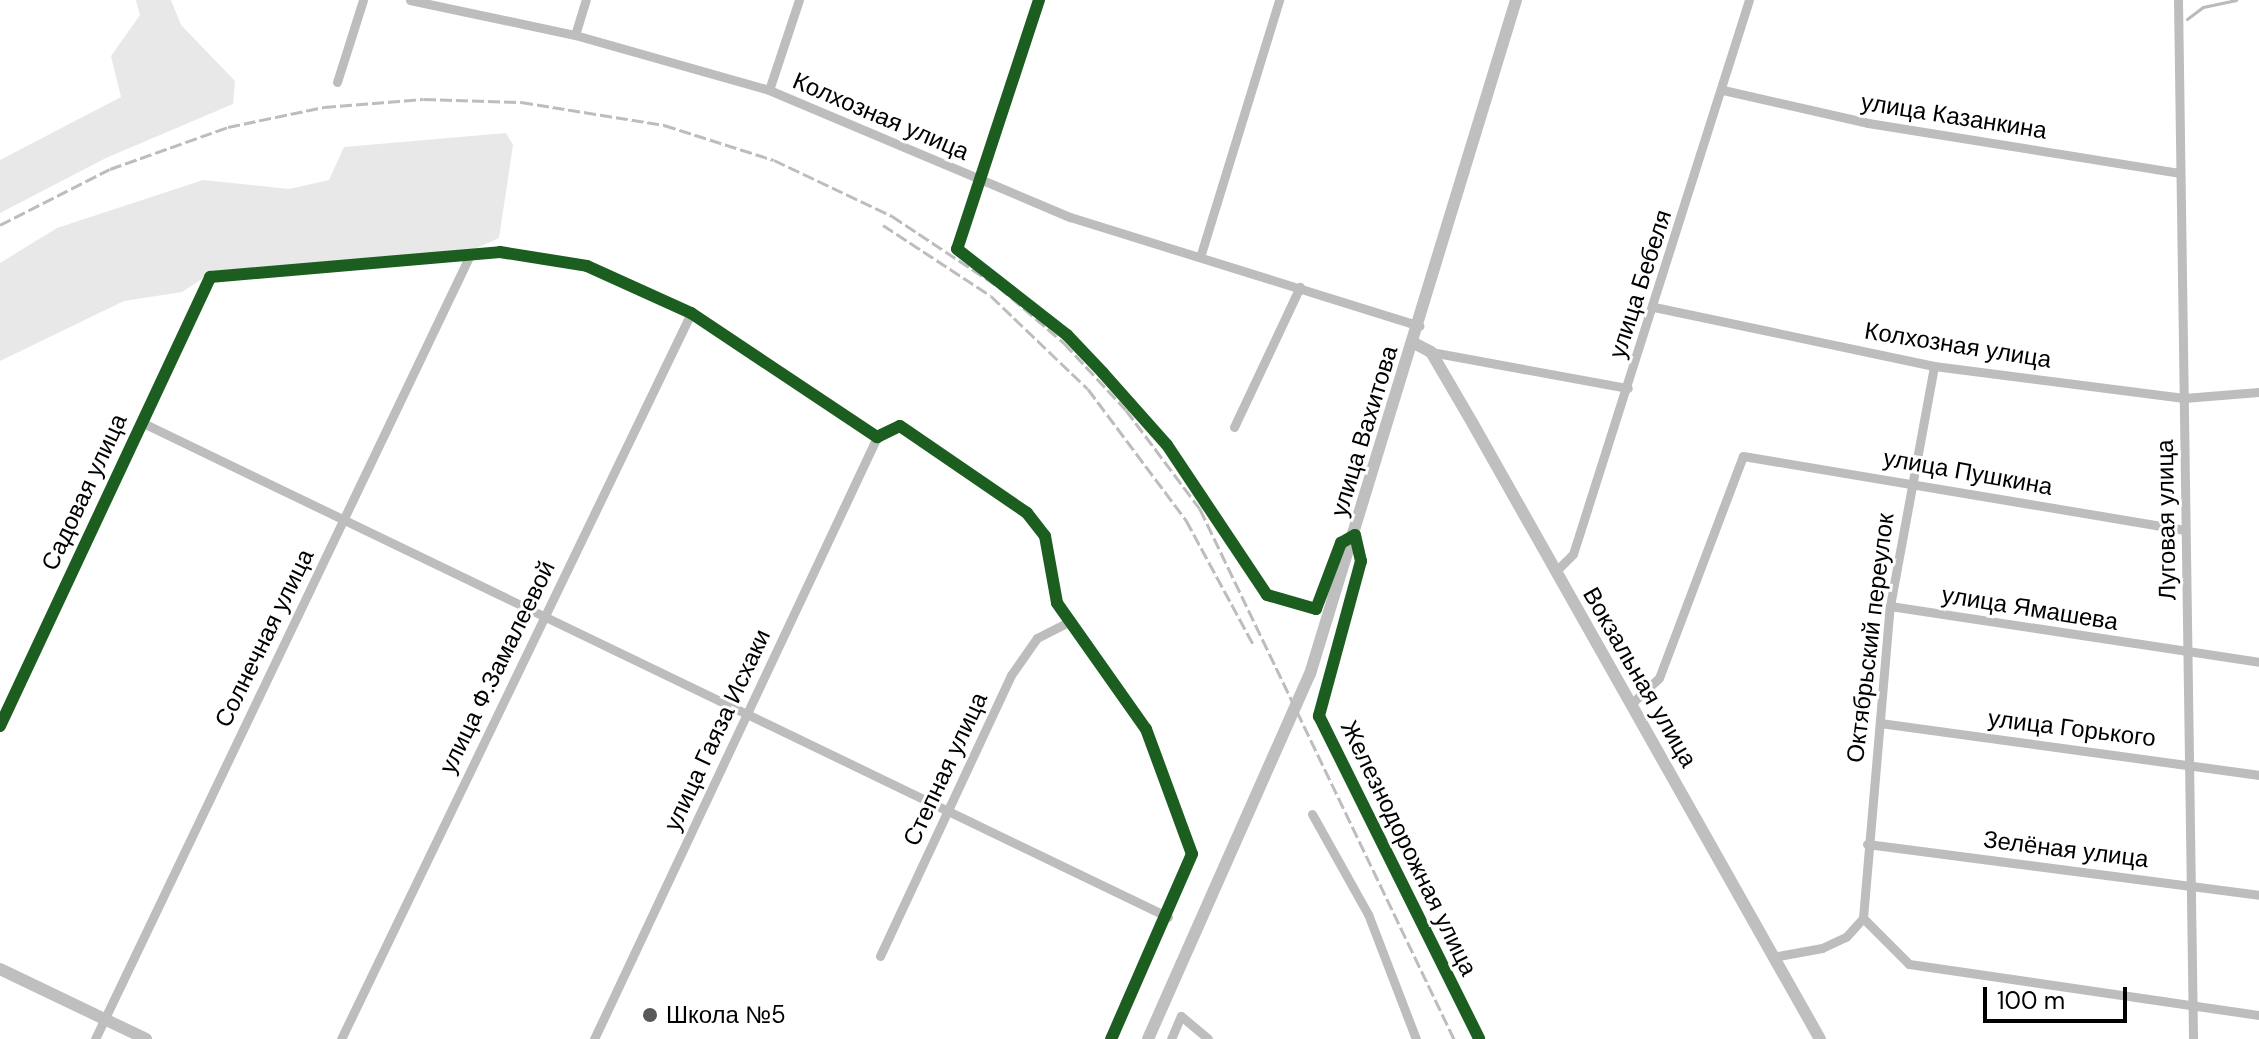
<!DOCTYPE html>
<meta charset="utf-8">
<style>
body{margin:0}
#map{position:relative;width:2259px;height:1039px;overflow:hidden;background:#fff;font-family:"DM Sans",sans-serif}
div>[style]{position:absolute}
.green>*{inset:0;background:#e8e8e8}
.stream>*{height:3px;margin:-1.5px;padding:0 1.5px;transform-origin:1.5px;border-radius:1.5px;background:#bababa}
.street>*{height:9px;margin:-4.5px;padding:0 4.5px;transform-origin:4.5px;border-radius:4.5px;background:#bdbdbd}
.secondary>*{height:12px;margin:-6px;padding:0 6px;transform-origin:6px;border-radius:6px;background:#bfbfbf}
.rail>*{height:3px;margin-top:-1.5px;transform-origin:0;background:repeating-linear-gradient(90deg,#bdbdbd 0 12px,transparent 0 16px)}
.cycleway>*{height:12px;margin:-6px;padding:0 6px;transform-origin:6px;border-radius:6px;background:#1b5e20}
.dots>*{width:22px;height:22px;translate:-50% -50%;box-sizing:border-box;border:4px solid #fff;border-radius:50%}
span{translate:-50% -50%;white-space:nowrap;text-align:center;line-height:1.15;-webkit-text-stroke:6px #fff;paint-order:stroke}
.street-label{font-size:24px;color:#000}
.poi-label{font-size:24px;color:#000}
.left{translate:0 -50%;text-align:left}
.scale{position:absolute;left:1983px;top:987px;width:144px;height:36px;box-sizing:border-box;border:4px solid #000;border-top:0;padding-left:10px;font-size:24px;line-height:28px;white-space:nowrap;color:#000;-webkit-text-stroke:6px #fff;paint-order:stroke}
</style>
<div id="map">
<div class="green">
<div style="clip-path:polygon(136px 0,171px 0,181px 25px,235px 81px,233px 104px,106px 158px,0 213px,0 160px,121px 97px,111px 56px,140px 15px)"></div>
<div style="clip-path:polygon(506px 133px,513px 145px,499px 238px,470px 251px,211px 273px,182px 292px,124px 301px,0 361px,0 263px,57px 228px,203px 180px,289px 189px,329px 180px,344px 147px)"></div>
</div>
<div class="stream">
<div style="left:2187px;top:19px;width:20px;rotate:-37deg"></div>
<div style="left:2203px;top:7px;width:34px;rotate:-12deg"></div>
</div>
<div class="street">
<div style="left:410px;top:0;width:169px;rotate:12deg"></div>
<div style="left:575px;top:35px;width:202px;rotate:15.8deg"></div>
<div style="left:769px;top:90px;width:327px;rotate:22.9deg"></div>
<div style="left:1070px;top:217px;width:366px;rotate:17.3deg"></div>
<div style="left:1039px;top:0;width:262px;rotate:108.2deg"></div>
<div style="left:957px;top:249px;width:140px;rotate:38deg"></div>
<div style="left:1067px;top:335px;width:52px;rotate:46.5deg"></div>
<div style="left:1103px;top:373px;width:96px;rotate:48.4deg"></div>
<div style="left:1167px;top:445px;width:180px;rotate:56.3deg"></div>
<div style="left:1267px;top:595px;width:51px;rotate:15.9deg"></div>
<div style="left:1316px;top:609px;width:71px;rotate:-69.3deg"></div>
<div style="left:1341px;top:543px;width:16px;rotate:-30deg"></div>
<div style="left:1355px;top:535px;width:27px;rotate:77deg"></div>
<div style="left:1361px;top:561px;width:161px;rotate:105.2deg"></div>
<div style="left:1319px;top:716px;width:360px;rotate:63.6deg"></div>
<div style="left:2178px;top:0;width:1039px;rotate:89.17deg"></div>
<div style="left:575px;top:35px;width:37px;rotate:-73deg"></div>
<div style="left:337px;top:82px;width:86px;rotate:-72.4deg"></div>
<div style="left:769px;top:90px;width:95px;rotate:-71.6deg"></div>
<div style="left:1723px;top:90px;width:149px;rotate:12.8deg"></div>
<div style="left:1868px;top:123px;width:315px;rotate:9.1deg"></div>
<div style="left:1201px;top:254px;width:266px;rotate:-72.9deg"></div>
<div style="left:1654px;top:307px;width:286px;rotate:11.9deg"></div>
<div style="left:1934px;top:366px;width:252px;rotate:7.3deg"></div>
<div style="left:2184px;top:398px;width:75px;rotate:-4.6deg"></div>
<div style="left:1431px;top:352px;width:200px;rotate:10.4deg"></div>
<div style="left:141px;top:422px;width:1140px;rotate:25.73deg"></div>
<div style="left:1234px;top:427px;width:155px;rotate:-64.8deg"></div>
<div style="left:1555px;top:572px;width:25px;rotate:-45deg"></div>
<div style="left:1573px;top:554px;width:581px;rotate:-72.38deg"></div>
<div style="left:1890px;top:606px;width:373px;rotate:8.6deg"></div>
<div style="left:1631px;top:704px;width:38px;rotate:-43deg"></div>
<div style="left:1659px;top:678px;width:237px;rotate:-69.3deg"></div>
<div style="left:1743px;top:456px;width:448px;rotate:9.5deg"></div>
<div style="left:1880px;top:723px;width:383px;rotate:7.8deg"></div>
<div style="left:0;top:726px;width:496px;rotate:-64.9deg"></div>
<div style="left:210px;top:277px;width:291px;rotate:-4.9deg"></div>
<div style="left:500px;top:252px;width:88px;rotate:9.1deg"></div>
<div style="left:587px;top:266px;width:114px;rotate:24.3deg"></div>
<div style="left:691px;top:313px;width:224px;rotate:33.7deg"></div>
<div style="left:877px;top:437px;width:25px;rotate:-26deg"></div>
<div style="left:900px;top:426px;width:154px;rotate:34.4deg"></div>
<div style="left:1027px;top:513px;width:29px;rotate:52deg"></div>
<div style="left:1045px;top:536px;width:68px;rotate:79.8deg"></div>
<div style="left:1057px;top:603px;width:154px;rotate:54.8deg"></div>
<div style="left:1146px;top:729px;width:133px;rotate:69.8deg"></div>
<div style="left:1192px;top:854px;width:202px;rotate:113.6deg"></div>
<div style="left:1312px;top:814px;width:115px;rotate:60.8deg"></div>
<div style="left:1368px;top:914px;width:134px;rotate:69deg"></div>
<div style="left:1867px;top:844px;width:395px;rotate:7.4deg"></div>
<div style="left:1863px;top:918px;width:313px;rotate:-85.1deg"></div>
<div style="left:1890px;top:606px;width:244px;rotate:-79.6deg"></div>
<div style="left:1863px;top:918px;width:65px;rotate:45deg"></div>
<div style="left:1909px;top:964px;width:354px;rotate:8.3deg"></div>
<div style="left:880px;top:956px;width:310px;rotate:-65deg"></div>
<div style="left:1011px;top:675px;width:45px;rotate:-54.9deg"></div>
<div style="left:1037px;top:638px;width:38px;rotate:-27deg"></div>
<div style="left:1773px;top:957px;width:50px;rotate:-10.4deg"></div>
<div style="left:1822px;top:948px;width:26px;rotate:-25deg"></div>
<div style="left:1846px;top:937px;width:25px;rotate:-48deg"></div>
<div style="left:95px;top:1039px;width:869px;rotate:-64.44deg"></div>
<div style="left:341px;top:1039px;width:806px;rotate:-64.26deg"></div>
<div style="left:594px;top:1039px;width:665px;rotate:-64.82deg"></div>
<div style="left:1171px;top:1039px;width:25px;rotate:-67deg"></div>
<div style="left:1181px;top:1016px;width:35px;rotate:40deg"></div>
</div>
<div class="secondary">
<div style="left:1414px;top:343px;width:19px;rotate:28deg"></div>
<div style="left:1431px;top:352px;width:83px;rotate:59.7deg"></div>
<div style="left:1473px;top:424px;width:706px;rotate:60.57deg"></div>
<div style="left:0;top:969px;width:162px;rotate:25.6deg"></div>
<div style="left:1148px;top:1039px;width:399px;rotate:-66.1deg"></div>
<div style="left:1310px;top:674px;width:705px;rotate:-73deg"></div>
</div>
<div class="rail">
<div style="left:0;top:225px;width:123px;rotate:-27deg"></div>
<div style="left:110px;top:169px;width:125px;rotate:-19.6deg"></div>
<div style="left:228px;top:127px;width:98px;rotate:-11.8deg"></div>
<div style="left:324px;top:107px;width:100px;rotate:-4.6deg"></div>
<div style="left:424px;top:99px;width:97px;rotate:1.8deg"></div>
<div style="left:521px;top:102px;width:145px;rotate:9.1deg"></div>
<div style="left:664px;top:125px;width:115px;rotate:17.7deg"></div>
<div style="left:774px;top:160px;width:131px;rotate:25.4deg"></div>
<div style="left:892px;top:216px;width:128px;rotate:33.6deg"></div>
<div style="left:999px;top:287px;width:86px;rotate:40.7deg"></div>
<div style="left:1064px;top:343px;width:91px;rotate:47.2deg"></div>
<div style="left:1126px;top:410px;width:124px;rotate:53.2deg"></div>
<div style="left:1200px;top:509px;width:588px;rotate:64.39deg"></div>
<div style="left:883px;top:225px;width:129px;rotate:33.3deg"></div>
<div style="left:991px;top:296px;width:134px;rotate:43.8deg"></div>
<div style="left:1088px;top:389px;width:164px;rotate:53.2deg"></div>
<div style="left:1186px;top:520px;width:141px;rotate:61.6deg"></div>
</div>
<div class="cycleway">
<div style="left:1039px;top:0;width:262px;rotate:108.2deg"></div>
<div style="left:957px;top:249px;width:140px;rotate:38deg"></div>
<div style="left:1067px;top:335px;width:52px;rotate:46.5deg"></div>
<div style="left:1103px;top:373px;width:96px;rotate:48.4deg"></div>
<div style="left:1167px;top:445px;width:180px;rotate:56.3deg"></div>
<div style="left:1267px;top:595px;width:51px;rotate:15.9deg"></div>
<div style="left:1316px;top:609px;width:71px;rotate:-69.3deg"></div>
<div style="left:1341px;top:543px;width:16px;rotate:-30deg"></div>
<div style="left:1355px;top:535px;width:27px;rotate:77deg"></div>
<div style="left:1361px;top:561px;width:161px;rotate:105.2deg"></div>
<div style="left:1319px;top:716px;width:360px;rotate:63.6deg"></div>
<div style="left:0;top:726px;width:496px;rotate:-64.9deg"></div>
<div style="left:210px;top:277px;width:291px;rotate:-4.9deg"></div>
<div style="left:500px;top:252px;width:88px;rotate:9.1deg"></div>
<div style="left:587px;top:266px;width:114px;rotate:24.3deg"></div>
<div style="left:691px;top:313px;width:224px;rotate:33.7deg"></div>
<div style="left:877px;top:437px;width:25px;rotate:-26deg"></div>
<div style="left:900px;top:426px;width:154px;rotate:34.4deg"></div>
<div style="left:1027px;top:513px;width:29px;rotate:52deg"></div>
<div style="left:1045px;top:536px;width:68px;rotate:79.8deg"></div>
<div style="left:1057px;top:603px;width:154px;rotate:54.8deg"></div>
<div style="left:1146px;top:729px;width:133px;rotate:69.8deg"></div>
<div style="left:1192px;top:854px;width:202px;rotate:113.6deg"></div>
</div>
<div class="dots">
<div style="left:650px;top:1015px;background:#595959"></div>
</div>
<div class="street-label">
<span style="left:881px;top:116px;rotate:23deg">Колхозная улица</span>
<span style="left:1954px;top:116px;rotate:9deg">улица Казанкина</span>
<span style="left:1640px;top:284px;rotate:-72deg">улица Бебеля</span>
<span style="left:1958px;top:345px;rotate:9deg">Колхозная улица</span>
<span style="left:1364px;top:431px;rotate:-73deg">улица Вахитова</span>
<span style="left:1968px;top:472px;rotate:10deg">улица Пушкина</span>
<span style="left:84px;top:492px;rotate:-65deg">Садовая улица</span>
<span style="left:2166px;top:520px;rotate:-91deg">Луговая улица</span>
<span style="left:2030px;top:608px;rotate:9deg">улица Ямашева</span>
<span style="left:264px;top:638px;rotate:-64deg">Солнечная улица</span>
<span style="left:1870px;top:638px;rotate:-83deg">Октябрьский переулок</span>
<span style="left:497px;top:667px;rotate:-64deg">улица Ф.Замалеевой</span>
<span style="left:1640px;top:677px;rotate:60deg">Вокзальная улица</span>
<span style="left:2072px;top:728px;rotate:7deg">улица Горького</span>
<span style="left:717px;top:730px;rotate:-65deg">улица Гаяза Исхаки</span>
<span style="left:945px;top:769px;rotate:-65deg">Степная улица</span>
<span style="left:1409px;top:848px;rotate:64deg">Железнодорожная улица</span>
<span style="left:2066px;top:849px;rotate:7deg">Зелёная улица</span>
</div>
<div class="poi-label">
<span class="left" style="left:666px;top:1015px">Школа №5</span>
</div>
<div class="scale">100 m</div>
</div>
